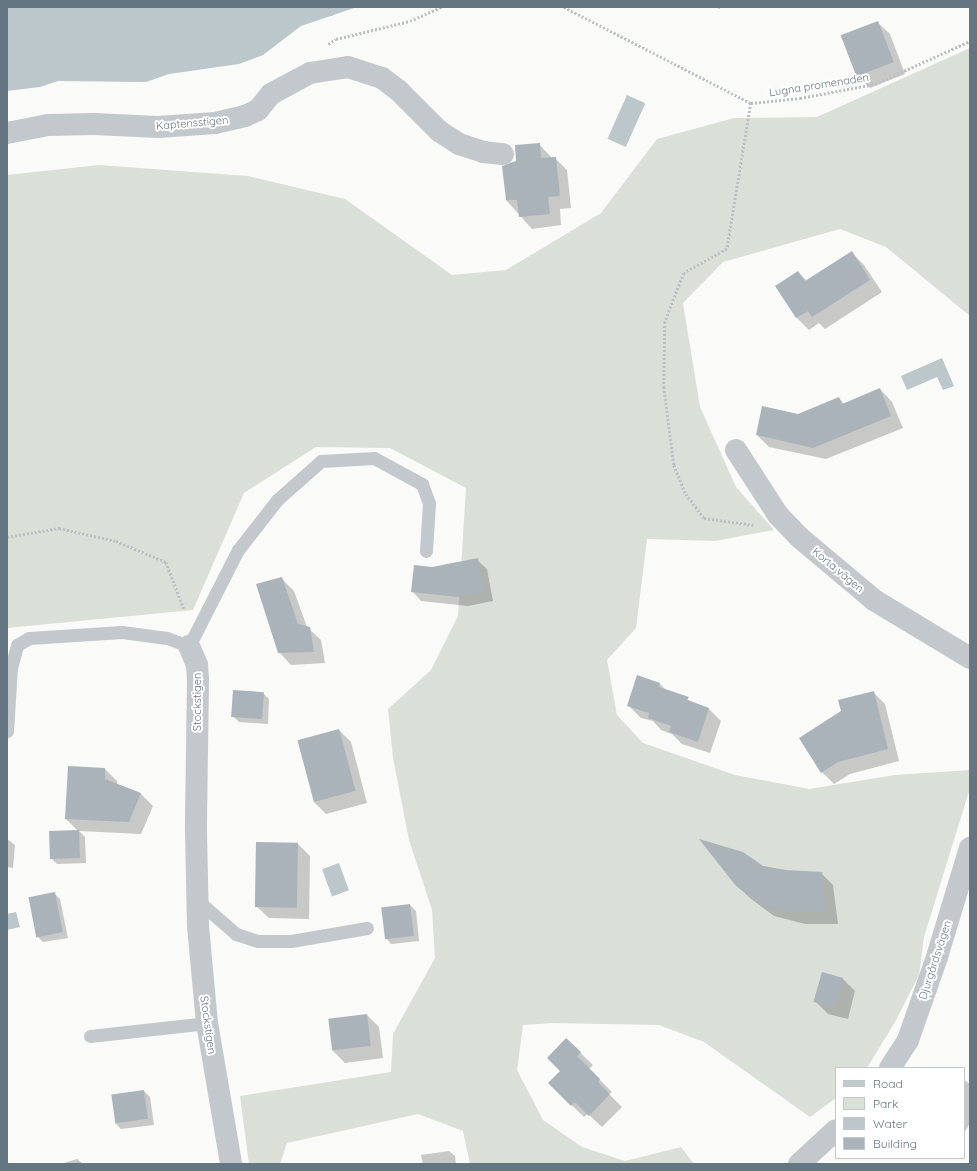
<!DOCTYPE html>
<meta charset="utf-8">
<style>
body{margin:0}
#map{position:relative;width:977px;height:1171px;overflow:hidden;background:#fafaf8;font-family:Quicksand,sans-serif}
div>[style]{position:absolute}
.green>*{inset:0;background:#dadfd7}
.water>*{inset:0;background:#bbc7cb;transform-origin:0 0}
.shadow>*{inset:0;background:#0003}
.building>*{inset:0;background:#aab3b9;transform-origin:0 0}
.path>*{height:2.5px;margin-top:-1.25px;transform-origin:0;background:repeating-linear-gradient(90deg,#bbbfc2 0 2px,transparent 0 4px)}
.service>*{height:13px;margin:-6.5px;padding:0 6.5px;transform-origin:6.5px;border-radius:6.5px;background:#c3c8cc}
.minor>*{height:22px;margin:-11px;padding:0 11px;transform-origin:11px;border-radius:11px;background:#c3c8cc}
span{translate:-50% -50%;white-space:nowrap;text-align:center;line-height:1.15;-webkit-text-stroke:4px #fff;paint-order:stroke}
.street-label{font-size:11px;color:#657683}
.frame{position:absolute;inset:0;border:8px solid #657683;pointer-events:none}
.legend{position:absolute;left:835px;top:1067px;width:130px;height:92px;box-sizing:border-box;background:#fff;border:1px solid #c1c8cd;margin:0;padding:5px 7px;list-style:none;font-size:12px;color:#657683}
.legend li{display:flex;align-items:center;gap:8px;height:20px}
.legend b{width:20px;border:1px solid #c1c8cd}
</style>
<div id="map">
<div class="green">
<div style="clip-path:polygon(970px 48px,970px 316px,886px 247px,840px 229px,723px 262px,683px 303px,700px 407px,736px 487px,774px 530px,715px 541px,647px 539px,636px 628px,607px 660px,617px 715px,643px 743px,735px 775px,809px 789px,895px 775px,970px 770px,970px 788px,924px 937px,919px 975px,895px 1022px,867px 1068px,836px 1068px,836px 1098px,810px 1117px,704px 1042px,659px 1025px,553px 1023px,523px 1025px,517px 1070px,543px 1120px,582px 1147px,625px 1161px,681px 1147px,694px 1164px,470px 1164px,463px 1131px,418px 1114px,287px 1143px,280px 1164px,249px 1164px,240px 1096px,391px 1072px,393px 1034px,435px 958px,432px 910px,409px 840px,393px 758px,388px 709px,431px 670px,458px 616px,466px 488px,390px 448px,316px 447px,244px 493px,193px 610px,7px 628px,7px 175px,99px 165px,248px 176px,345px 199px,452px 275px,506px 270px,601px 213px,657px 139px,734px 118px,817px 117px)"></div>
</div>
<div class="water">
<div style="clip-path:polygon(7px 7px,357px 7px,301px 26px,263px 55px,239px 64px,169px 74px,146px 82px,58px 81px,40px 87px,7px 91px)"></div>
<div style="left:627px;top:95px;width:20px;height:48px;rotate:24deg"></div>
<div style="clip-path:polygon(942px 358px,954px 386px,943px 390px,937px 377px,907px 390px,901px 376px)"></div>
<div style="left:339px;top:863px;width:29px;height:18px;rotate:70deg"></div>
<div style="clip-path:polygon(16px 912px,20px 927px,7px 930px,7px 914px)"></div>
</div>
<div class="shadow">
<div style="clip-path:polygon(877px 22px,890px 34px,905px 74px,870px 88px,858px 76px)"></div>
<div style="clip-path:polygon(539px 144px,552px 158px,555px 158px,567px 170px,571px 208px,560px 209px,561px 225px,532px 229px,506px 200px,518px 162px)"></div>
<div style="clip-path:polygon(852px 253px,864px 265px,882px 292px,825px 329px,819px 323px,809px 330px,797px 318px,798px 272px,807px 281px)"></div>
<div style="clip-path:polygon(880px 389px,892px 402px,903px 428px,826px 459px,769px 447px,757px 435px,839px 398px,844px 404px)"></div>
<div style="clip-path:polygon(477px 560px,487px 569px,493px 601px,468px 606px,421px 601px,412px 591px,432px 568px)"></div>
<div style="clip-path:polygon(282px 579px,294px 591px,307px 627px,321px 640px,325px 663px,291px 665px,279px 652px)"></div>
<div style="clip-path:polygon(660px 684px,666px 690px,709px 709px,721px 721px,710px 753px,682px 744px,672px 734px,661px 730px,653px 721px,641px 718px,628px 705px)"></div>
<div style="clip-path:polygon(873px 692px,885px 704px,899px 761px,850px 774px,834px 784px,822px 772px)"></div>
<div style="clip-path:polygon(263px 693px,269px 699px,268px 724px,239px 722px,233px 716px)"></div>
<div style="clip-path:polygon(339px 730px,351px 742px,367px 803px,326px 814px,314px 802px,298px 741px)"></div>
<div style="clip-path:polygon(105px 769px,117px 781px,117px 785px,141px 794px,153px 806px,141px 834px,79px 831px,85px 837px,86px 863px,57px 864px,51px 858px,78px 831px,66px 819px)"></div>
<div style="clip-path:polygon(7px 839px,15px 845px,13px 868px,7px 867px)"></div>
<div style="clip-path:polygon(298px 844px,310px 856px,309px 919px,269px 918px,256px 906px)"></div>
<div style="clip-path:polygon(763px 866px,785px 871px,821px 873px,833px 885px,838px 924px,805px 924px,774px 916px,750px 898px,737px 886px)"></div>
<div style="clip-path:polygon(54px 893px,60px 899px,68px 938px,43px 942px,38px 937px)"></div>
<div style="clip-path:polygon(410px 905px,416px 911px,419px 941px,391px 944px,386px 938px)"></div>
<div style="clip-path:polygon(822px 974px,843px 979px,855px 991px,848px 1019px,828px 1014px,816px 1002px)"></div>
<div style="clip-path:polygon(367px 1015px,379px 1027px,383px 1058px,345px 1063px,333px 1051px)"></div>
<div style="clip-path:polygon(566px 1039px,593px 1065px,589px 1069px,612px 1092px,609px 1094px,622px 1107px,602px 1127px,588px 1114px,584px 1117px,549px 1083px,561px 1071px)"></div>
<div style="clip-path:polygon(964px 1080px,970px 1084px,970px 1123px,964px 1133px)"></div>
<div style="clip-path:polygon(144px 1091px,150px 1097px,154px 1125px,121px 1129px,115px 1123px)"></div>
<div style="clip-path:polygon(449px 1151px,455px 1156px,456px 1164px,423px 1164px,421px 1155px)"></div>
<div style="clip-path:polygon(77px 1159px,83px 1164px,61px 1164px)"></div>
</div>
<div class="building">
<div style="left:878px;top:21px;width:44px;height:40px;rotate:69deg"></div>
<div style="clip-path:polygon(540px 143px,541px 158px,556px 157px,560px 196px,548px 197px,550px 214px,519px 217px,517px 200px,506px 200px,502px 166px,516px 161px,515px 145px)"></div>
<div style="clip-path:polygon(852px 251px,870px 280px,812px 317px,808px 311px,796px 318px,775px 286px,798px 271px,805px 281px)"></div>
<div style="clip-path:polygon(880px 388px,891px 416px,813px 448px,756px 435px,762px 406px,798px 414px,839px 397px,842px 404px)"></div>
<div style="clip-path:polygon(478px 558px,484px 592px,458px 597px,411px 592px,414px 565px,432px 567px)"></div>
<div style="clip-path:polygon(282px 577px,298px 624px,310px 627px,314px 652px,278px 653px,256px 584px)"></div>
<div style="clip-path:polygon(637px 675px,660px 683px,659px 687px,689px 697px,687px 700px,709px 708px,698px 742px,669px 732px,671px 726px,648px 718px,649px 713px,627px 706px)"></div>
<div style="left:233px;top:690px;width:31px;height:27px;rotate:4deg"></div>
<div style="clip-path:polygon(874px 691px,888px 749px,838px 762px,821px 773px,799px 738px,841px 711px,838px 700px)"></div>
<div style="left:339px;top:729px;width:64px;height:43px;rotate:75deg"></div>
<div style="clip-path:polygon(68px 766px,105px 768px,105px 779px,141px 793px,129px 822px,65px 819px)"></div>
<div style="left:79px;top:830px;width:28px;height:30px;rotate:88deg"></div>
<div style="clip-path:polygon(699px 839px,743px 852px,763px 866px,786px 870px,822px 872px,826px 912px,793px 912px,761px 904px,736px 886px)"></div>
<div style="left:256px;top:842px;width:42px;height:65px;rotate:1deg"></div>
<div style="left:55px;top:892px;width:41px;height:27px;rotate:79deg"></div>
<div style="left:410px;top:904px;width:32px;height:29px;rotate:83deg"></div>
<div style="left:822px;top:972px;width:22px;height:31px;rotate:16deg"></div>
<div style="left:367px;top:1014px;width:32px;height:39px;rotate:83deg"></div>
<div style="clip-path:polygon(566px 1038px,581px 1052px,577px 1056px,600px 1079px,598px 1082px,610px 1094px,589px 1116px,575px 1102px,571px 1106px,548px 1083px,560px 1071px,547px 1058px)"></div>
<div style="left:144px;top:1090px;width:29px;height:33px;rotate:82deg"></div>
</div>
<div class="path">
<div style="left:329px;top:7px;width:9px;rotate:69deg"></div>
<div style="left:564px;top:7px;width:210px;rotate:27.2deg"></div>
<div style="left:751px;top:103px;width:49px;rotate:-5.8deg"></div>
<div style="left:800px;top:98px;width:76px;rotate:-10.6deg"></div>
<div style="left:875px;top:84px;width:104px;rotate:-24.4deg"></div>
<div style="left:718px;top:8px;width:1px;rotate:-45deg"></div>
<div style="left:328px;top:44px;width:9px;rotate:-32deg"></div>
<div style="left:336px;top:39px;width:76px;rotate:-13.7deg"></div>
<div style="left:410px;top:21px;width:35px;rotate:-24deg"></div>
<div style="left:751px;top:103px;width:148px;rotate:99.3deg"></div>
<div style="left:727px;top:249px;width:49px;rotate:150.8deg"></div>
<div style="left:684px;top:273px;width:53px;rotate:111.2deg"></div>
<div style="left:665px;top:322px;width:65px;rotate:90.9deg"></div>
<div style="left:664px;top:387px;width:79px;rotate:82.7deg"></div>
<div style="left:674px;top:465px;width:31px;rotate:68deg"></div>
<div style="left:686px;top:494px;width:30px;rotate:53deg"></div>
<div style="left:704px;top:518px;width:50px;rotate:8deg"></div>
<div style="left:7px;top:537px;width:53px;rotate:-9.8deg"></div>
<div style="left:59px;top:528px;width:58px;rotate:12.8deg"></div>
<div style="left:116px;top:541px;width:54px;rotate:22.8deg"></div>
<div style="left:166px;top:562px;width:50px;rotate:69deg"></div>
</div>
<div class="service">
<div style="left:7px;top:731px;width:63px;rotate:-86.4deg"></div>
<div style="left:11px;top:668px;width:24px;rotate:-75deg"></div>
<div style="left:17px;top:645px;width:14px;rotate:-30deg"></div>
<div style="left:29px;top:638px;width:93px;rotate:-3.7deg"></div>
<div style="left:122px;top:632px;width:45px;rotate:7.6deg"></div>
<div style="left:167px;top:638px;width:23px;rotate:20deg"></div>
<div style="left:189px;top:646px;width:108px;rotate:-63deg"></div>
<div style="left:238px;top:550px;width:63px;rotate:-52deg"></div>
<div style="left:277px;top:500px;width:59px;rotate:-41.6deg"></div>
<div style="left:321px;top:461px;width:53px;rotate:-3.2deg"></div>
<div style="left:374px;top:458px;width:55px;rotate:28.4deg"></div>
<div style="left:422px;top:484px;width:20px;rotate:70deg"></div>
<div style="left:429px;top:503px;width:48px;rotate:93.6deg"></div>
<div style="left:197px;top:900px;width:52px;rotate:41.1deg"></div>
<div style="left:236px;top:934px;width:23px;rotate:18deg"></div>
<div style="left:258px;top:941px;width:33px"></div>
<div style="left:291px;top:941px;width:77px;rotate:-9.7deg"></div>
<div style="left:90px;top:1036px;width:118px;rotate:-6.3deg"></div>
</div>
<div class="minor">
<div style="left:7px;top:133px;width:42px;rotate:-11deg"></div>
<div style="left:48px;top:125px;width:46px;rotate:-1.2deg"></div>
<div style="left:94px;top:124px;width:64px;rotate:2.7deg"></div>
<div style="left:158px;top:127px;width:57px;rotate:-4deg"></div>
<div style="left:215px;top:123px;width:31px;rotate:-13deg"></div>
<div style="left:245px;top:116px;width:14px;rotate:-25deg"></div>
<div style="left:258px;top:110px;width:21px;rotate:-51deg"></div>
<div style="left:271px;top:94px;width:44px;rotate:-28.3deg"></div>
<div style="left:310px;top:73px;width:38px;rotate:-9deg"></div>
<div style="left:348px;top:67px;width:36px;rotate:18deg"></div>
<div style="left:382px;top:78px;width:21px;rotate:37deg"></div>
<div style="left:399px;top:91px;width:57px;rotate:45deg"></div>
<div style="left:439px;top:131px;width:24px;rotate:33deg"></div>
<div style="left:459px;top:144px;width:25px;rotate:18deg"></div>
<div style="left:483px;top:152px;width:20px;rotate:6deg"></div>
<div style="left:736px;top:450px;width:77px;rotate:57.1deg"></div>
<div style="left:778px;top:515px;width:30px;rotate:46deg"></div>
<div style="left:799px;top:537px;width:98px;rotate:40deg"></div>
<div style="left:874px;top:600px;width:112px;rotate:31.1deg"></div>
<div style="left:189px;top:646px;width:21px;rotate:67deg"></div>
<div style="left:197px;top:665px;width:14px;rotate:86deg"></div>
<div style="left:198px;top:679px;width:152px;rotate:90.8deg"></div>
<div style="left:196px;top:831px;width:95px;rotate:88.8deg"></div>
<div style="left:198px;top:926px;width:97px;rotate:84.7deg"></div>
<div style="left:207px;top:1023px;width:143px;rotate:80.3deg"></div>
<div style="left:890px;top:1068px;width:33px;rotate:-57deg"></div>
<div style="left:908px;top:1040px;width:88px;rotate:-70.7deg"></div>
<div style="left:937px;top:957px;width:114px;rotate:-73.2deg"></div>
<div style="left:799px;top:1164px;width:50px;rotate:-42.6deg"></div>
</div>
<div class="street-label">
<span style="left:819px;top:85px;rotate:-9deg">Lugna promenaden</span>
<span style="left:192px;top:123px;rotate:-5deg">Kaptensstigen</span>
<span style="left:838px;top:570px;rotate:40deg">Korta vägen</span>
<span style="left:197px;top:702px;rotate:-90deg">Stockstigen</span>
<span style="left:935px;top:960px;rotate:-72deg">Djurgårdsvägen</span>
<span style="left:208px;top:1025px;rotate:82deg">Stockstigen</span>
</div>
<div class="frame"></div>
<ul class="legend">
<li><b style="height:5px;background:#c3c8cc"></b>Road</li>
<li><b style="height:11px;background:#dadfd7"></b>Park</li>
<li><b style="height:11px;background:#bbc7cb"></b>Water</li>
<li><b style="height:11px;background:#aab3b9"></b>Building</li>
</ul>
</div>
